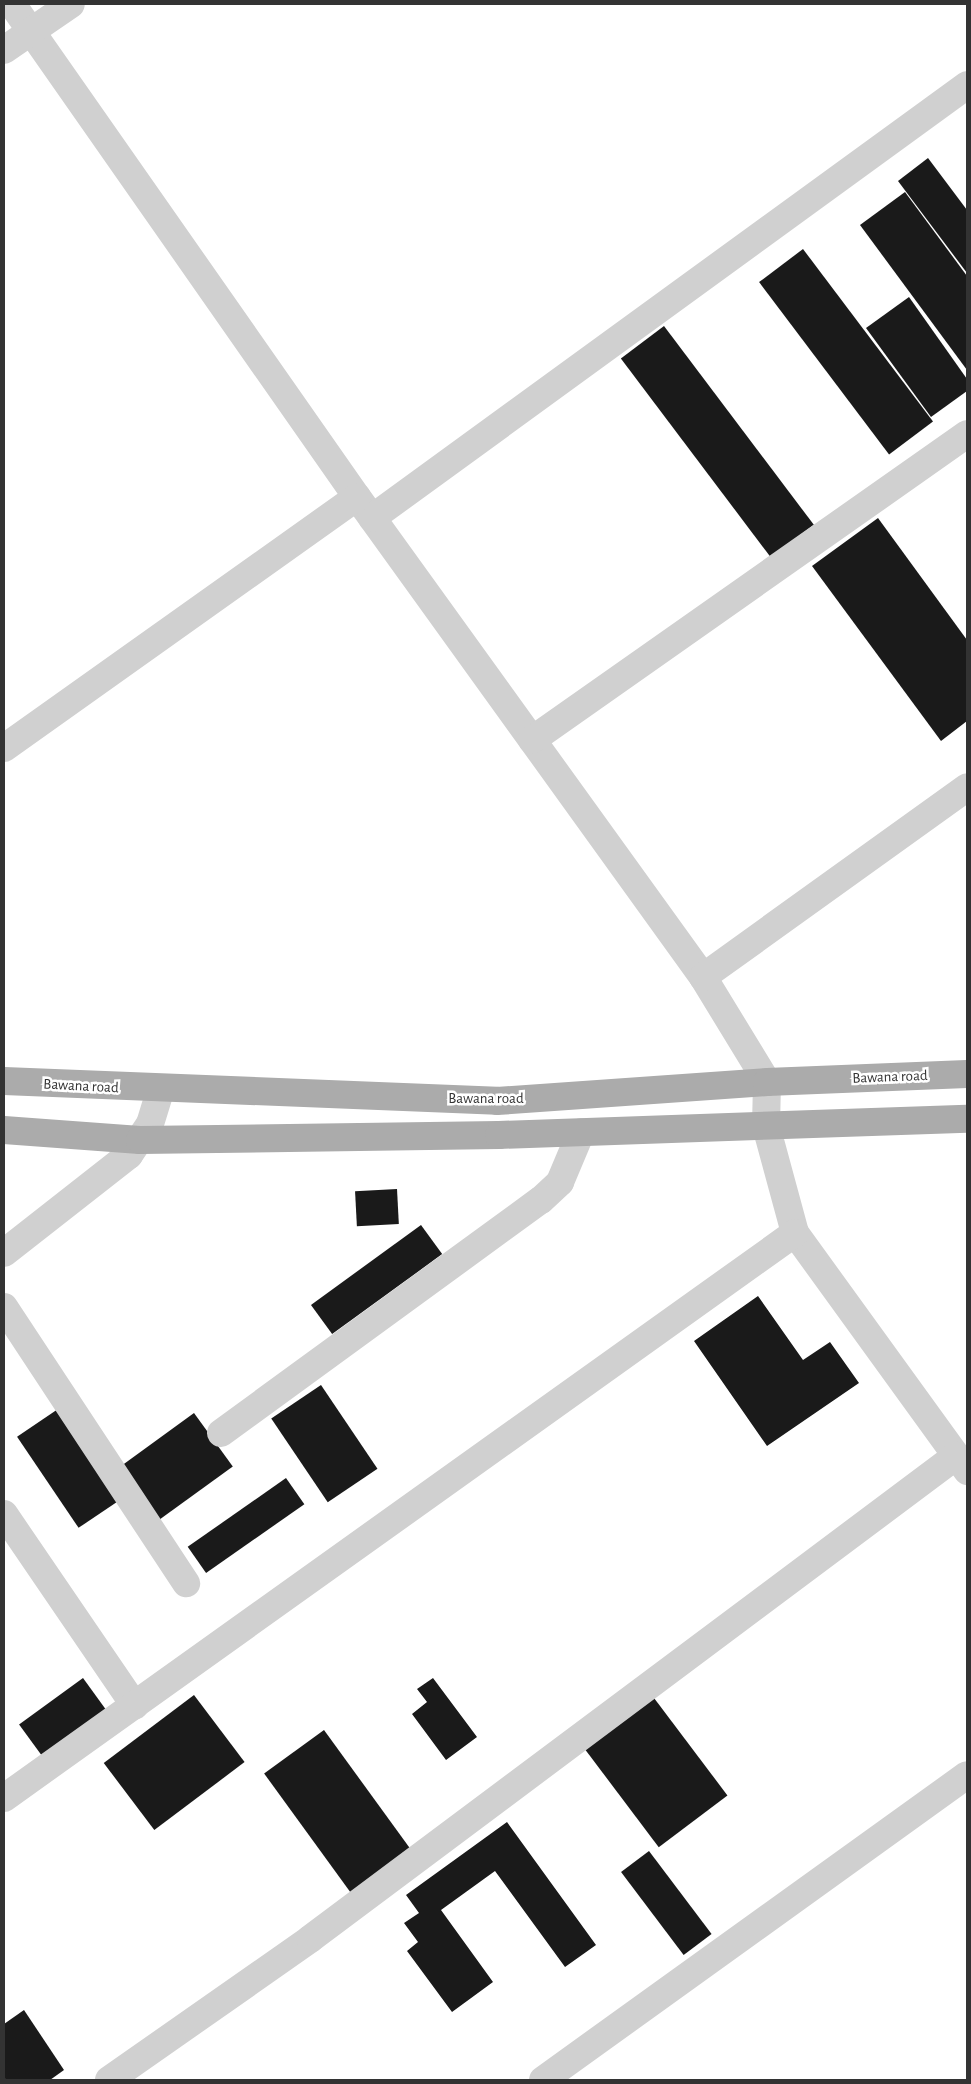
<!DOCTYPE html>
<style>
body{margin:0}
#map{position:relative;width:971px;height:2084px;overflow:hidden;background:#fff;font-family:"Alegreya Sans",sans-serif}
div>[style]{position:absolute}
.building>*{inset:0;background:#1a1a1a;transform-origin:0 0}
.minor>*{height:28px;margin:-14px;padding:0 14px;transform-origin:14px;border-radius:14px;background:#d0d0d0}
.major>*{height:28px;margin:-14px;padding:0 14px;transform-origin:14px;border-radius:14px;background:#ababab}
span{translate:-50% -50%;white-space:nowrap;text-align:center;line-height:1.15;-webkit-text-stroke:5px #fff;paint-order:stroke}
.street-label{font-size:15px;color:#333}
.frame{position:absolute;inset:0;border:5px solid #333;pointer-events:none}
</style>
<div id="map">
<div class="building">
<div style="clip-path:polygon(928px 158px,967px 210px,967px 273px,898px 181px)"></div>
<div style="clip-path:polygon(905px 192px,967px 276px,967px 370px,860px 225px)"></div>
<div style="left:803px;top:249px;width:216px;height:55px;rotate:53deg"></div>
<div style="clip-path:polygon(909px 297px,967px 379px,967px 391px,931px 417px,866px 328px)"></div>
<div style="left:664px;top:326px;width:249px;height:54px;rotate:53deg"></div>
<div style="clip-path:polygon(878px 518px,967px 640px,967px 721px,941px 741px,812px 566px)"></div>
<div style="left:397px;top:1189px;width:35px;height:42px;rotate:87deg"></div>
<div style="left:421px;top:1225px;width:36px;height:136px;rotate:54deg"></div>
<div style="clip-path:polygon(758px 1296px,803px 1360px,830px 1342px,859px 1383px,767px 1446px,694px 1341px)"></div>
<div style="left:321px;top:1385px;width:101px;height:60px;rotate:56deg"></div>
<div style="left:61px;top:1407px;width:110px;height:53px;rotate:56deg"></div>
<div style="left:194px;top:1413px;width:66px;height:96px;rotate:54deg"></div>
<div style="left:286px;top:1478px;width:32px;height:120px;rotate:55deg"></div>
<div style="left:83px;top:1678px;width:41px;height:79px;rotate:54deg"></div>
<div style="clip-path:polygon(433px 1678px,477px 1737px,446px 1760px,412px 1714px,427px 1702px,417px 1689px)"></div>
<div style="left:651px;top:1694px;width:127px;height:86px;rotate:53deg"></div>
<div style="left:194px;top:1695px;width:84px;height:113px;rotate:53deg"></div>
<div style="left:324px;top:1730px;width:148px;height:74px;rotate:54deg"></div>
<div style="clip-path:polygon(507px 1822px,596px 1945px,565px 1967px,495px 1871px,441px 1910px,493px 1982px,452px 2012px,407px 1951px,418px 1942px,404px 1923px,419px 1913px,406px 1895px)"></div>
<div style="left:649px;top:1851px;width:104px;height:35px;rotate:53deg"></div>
<div style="clip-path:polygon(24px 2010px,64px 2070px,50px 2080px,6px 2080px,4px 2077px,4px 2024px)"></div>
</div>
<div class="minor">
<div style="left:12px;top:4px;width:602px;rotate:55.02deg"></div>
<div style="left:357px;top:497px;width:592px;rotate:54.21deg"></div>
<div style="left:703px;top:977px;width:123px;rotate:58.6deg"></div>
<div style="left:767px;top:1082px;width:44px;rotate:91.3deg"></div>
<div style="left:766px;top:1126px;width:111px;rotate:74.8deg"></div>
<div style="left:795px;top:1233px;width:294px;rotate:54.1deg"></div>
<div style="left:4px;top:50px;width:81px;rotate:-34.5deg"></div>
<div style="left:372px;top:518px;width:736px;rotate:-36.04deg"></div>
<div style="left:532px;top:740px;width:532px;rotate:-35.12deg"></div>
<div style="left:4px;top:748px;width:433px;rotate:-35.4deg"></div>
<div style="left:703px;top:977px;width:325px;rotate:-35.7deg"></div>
<div style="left:4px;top:1253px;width:159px;rotate:-38.1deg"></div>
<div style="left:129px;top:1155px;width:37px;rotate:-56deg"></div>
<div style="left:150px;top:1124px;width:37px;rotate:-73deg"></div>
<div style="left:4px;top:1307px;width:331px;rotate:56.6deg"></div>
<div style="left:221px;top:1433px;width:396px;rotate:-36.1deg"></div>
<div style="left:541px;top:1200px;width:26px;rotate:-43deg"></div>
<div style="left:560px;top:1182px;width:54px;rotate:-67.2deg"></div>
<div style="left:4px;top:1514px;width:232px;rotate:55.7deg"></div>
<div style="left:4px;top:1798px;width:972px;rotate:-35.54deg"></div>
<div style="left:109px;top:2080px;width:246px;rotate:-35deg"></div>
<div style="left:310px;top:1939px;width:807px;rotate:-36.78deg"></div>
<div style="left:543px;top:2080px;width:522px;rotate:-35.73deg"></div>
</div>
<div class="major">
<div style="left:4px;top:1081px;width:493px;rotate:2.3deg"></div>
<div style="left:497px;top:1101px;width:271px;rotate:-4deg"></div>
<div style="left:767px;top:1082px;width:200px;rotate:-2.3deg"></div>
<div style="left:4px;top:1130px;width:136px;rotate:4.2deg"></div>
<div style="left:140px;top:1140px;width:359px;rotate:-0.8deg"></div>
<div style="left:499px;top:1135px;width:468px;rotate:-2deg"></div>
</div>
<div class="street-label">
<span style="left:890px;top:1077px;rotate:-2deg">Bawana road</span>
<span style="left:81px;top:1086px;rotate:3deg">Bawana road</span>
<span style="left:486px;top:1099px">Bawana road</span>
</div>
<div class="frame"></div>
</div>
